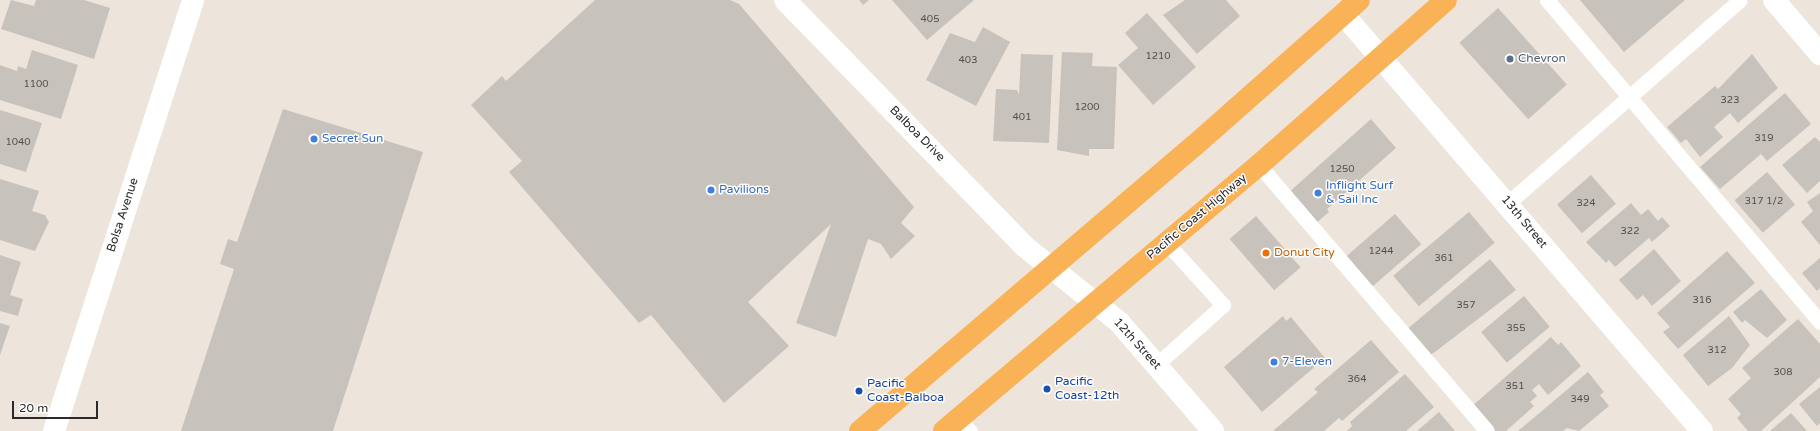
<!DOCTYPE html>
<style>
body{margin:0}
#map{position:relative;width:1820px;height:431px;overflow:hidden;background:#ede5dc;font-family:"Varela Round",sans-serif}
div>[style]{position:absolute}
.building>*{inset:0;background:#c8c2bc;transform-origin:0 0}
.service>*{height:15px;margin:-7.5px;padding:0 7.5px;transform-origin:7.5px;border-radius:7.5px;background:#fff}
.minor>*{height:22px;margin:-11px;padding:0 11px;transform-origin:11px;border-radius:11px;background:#fff}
.tertiary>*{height:22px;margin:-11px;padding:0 11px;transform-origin:11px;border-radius:11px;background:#fff}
.secondary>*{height:22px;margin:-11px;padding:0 11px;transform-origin:11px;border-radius:11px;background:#fff}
.trunk>*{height:22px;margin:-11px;padding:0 11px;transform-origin:11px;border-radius:11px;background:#fab257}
.dots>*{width:11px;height:11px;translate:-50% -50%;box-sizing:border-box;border:2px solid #fff;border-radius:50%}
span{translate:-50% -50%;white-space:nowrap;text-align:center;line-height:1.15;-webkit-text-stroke:3px #fff;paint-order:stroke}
.number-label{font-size:10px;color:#52504e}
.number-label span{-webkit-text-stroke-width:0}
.service-label{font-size:12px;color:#4e5e75}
.left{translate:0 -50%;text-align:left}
.street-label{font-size:12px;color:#2a2a2a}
.shop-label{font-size:12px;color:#366cbe}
.food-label{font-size:12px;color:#c56008}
.transit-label{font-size:12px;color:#164399}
.scale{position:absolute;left:12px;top:401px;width:86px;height:18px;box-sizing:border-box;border:2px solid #2a2a2a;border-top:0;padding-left:5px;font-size:12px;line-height:14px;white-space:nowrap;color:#2a2a2a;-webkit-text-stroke:3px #fff;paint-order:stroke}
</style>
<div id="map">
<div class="building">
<div style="clip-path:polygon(11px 0,34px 6px,36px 0,84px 0,110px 8px,94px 59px,1px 29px)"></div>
<div style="clip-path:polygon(595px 0,730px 0,739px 4px,914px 207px,901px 223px,915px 236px,891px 259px,881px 244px,868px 239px,836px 337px,796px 323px,831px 224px,748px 302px,789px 346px,724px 403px,651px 315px,639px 323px,509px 172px,522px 161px,471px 105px,502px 76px,506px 81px)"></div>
<div style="clip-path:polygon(859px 0,869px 0,863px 5px)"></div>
<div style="clip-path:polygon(892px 0,974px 0,927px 40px)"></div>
<div style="clip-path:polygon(1185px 0,1226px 0,1240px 16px,1197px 54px,1163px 15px)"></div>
<div style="clip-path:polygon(1580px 0,1685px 0,1624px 52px)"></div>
<div style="left:1498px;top:8px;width:103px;height:52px;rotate:48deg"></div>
<div style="clip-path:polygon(1147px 13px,1196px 67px,1153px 105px,1118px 65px,1138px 48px,1125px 33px)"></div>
<div style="clip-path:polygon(983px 27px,1010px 42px,976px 106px,926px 80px,950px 33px,975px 42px)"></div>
<div style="clip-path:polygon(32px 50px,78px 65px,61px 119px,0 100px,0 65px,17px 71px,18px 66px,26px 69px)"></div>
<div style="clip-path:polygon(1062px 52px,1093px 53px,1092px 66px,1117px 67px,1114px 149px,1089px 149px,1089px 156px,1057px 150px)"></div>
<div style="clip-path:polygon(1021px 54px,1053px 55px,1049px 143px,993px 141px,996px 89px,1017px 90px,1019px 95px)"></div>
<div style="clip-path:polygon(1752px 54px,1778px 88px,1738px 123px,1730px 113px,1714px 127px,1723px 137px,1700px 157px,1686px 139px,1681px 143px,1667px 127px,1715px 86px,1718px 89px)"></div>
<div style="clip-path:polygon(1785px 93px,1811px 124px,1767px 161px,1761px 154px,1720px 189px,1700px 167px)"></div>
<div style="clip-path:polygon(283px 109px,423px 152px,333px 431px,181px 431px,234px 269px,220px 264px,228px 239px,237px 242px)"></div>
<div style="clip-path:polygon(0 110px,42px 123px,26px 172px,0 164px)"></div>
<div style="clip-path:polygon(1371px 119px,1396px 148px,1327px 209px,1329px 212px,1315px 224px,1288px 193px)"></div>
<div style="clip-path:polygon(1815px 137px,1820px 142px,1820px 181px,1807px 193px,1782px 165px)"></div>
<div style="left:1767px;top:172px;width:43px;height:43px;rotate:49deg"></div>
<div style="left:1591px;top:175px;width:38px;height:45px;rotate:49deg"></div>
<div style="clip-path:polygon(0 179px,39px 191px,32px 211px,45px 215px,49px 222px,35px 251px,0 240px)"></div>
<div style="clip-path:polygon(1820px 193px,1820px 245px,1801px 222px,1813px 211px,1807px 202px)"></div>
<div style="clip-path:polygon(1631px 203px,1641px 215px,1648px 209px,1658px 221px,1662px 217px,1670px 226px,1652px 242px,1649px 238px,1615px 267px,1609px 260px,1606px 263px,1586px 242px)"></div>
<div style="left:1469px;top:212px;width:40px;height:99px;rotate:50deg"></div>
<div style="left:1395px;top:214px;width:40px;height:70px;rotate:49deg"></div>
<div style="left:1256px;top:216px;width:68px;height:35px;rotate:49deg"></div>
<div style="clip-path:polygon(1654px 249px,1681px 281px,1652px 306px,1643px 295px,1637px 300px,1619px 280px)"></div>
<div style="clip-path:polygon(1727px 251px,1755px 283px,1678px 349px,1663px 332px,1670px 327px,1657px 313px)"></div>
<div style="clip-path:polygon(0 255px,21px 262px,10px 295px,23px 299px,18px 316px,0 311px)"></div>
<div style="clip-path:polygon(1820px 258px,1820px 288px,1817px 291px,1802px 273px)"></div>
<div style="clip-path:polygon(1490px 259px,1516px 290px,1427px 358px,1405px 331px)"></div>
<div style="clip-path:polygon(1761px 289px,1787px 320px,1767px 338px,1745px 320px,1742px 323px,1733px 312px)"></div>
<div style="left:1524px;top:296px;width:40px;height:56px;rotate:50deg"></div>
<div style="clip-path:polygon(1283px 316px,1286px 321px,1291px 317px,1325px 358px,1262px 412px,1224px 367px)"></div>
<div style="clip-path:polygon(1729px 316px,1750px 345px,1732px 368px,1708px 386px,1683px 355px)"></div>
<div style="clip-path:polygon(1798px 319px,1820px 344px,1820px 377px,1761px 431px,1748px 431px,1737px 418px,1741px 414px,1728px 399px,1751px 378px,1742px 368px)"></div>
<div style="clip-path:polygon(0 323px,10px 326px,0 355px)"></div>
<div style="clip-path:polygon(1551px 337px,1558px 345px,1561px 342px,1581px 366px,1548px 395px,1539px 384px,1532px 390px,1537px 396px,1530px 402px,1534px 406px,1506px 431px,1492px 431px,1471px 407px)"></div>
<div style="clip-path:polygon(1371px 340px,1399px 372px,1342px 421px,1339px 418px,1324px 431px,1273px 431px,1318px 392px,1314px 389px)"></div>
<div style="clip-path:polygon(1588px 372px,1604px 392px,1600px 395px,1609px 406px,1579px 431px,1567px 428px,1563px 431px,1518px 431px)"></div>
<div style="clip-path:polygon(1405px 374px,1434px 407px,1406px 431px,1347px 431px,1352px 426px,1350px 422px)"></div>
<div style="clip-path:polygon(1820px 387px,1820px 423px,1817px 426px,1799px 404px)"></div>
<div style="clip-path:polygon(1439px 412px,1455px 431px,1417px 431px)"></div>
<div style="clip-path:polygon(1791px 413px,1807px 431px,1770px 431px)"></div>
</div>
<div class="service">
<div style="left:1547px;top:0;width:422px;rotate:49.7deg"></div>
<div style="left:1259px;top:165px;width:350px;rotate:49.4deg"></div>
<div style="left:1508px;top:203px;width:308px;rotate:-41.2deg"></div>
<div style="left:1156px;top:365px;width:90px;rotate:-41.8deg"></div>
<div style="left:1223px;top:305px;width:84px;rotate:-132.1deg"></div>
<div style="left:959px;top:418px;width:17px;rotate:50deg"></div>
</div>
<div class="minor">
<div style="left:1774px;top:0;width:71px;rotate:49.6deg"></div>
<div style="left:1343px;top:14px;width:550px;rotate:49.27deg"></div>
</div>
<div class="tertiary">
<div style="left:785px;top:0;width:343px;rotate:45.8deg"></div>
<div style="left:1024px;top:246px;width:122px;rotate:38.7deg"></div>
<div style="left:1119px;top:322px;width:144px;rotate:49.2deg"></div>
</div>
<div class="secondary">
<div style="left:54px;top:431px;width:453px;rotate:-72.1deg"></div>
</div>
<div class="trunk">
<div style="left:860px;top:431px;width:439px;rotate:-40.5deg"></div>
<div style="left:1194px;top:146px;width:220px;rotate:-41.5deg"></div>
<div style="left:944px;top:431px;width:412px;rotate:-40.2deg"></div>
<div style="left:1259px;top:165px;width:249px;rotate:-41.4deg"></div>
</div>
<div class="dots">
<div style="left:1510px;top:59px;background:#5c6f8a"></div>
<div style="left:314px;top:139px;background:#3f7fe0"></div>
<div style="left:711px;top:190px;background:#3f7fe0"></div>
<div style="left:1318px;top:193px;background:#3f7fe0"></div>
<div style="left:1266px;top:253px;background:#e8710a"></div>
<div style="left:1274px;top:362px;background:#3f7fe0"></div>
<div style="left:1047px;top:389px;background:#1a4fb4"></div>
<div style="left:859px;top:391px;background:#1a4fb4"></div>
</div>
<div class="number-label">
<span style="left:930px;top:20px">405</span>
<span style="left:1158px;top:57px">1210</span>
<span style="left:968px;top:61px">403</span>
<span style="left:36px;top:85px">1100</span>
<span style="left:1730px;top:101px">323</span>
<span style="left:1087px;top:108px">1200</span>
<span style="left:1022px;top:118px">401</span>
<span style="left:1764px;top:139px">319</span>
<span style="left:18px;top:143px">1040</span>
<span style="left:1342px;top:170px">1250</span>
<span style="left:1764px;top:202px">317 1/2</span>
<span style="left:1586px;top:204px">324</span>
<span style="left:1630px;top:232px">322</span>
<span style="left:1381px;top:252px">1244</span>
<span style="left:1444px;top:259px">361</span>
<span style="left:1702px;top:301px">316</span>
<span style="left:1466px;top:306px">357</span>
<span style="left:1516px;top:329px">355</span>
<span style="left:1717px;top:351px">312</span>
<span style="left:1783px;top:373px">308</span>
<span style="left:1357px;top:380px">364</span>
<span style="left:1515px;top:387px">351</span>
<span style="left:1580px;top:400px">349</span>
</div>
<div class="service-label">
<span class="left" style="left:1518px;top:59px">Chevron</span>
</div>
<div class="street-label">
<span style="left:917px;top:134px;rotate:45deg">Balboa Drive</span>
<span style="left:123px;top:215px;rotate:-72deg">Bolsa Avenue</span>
<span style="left:1197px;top:217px;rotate:-40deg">Pacific Coast Highway</span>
<span style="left:1524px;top:222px;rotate:50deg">13th Street</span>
<span style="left:1137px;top:344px;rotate:48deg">12th Street</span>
</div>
<div class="shop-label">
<span class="left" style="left:322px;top:139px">Secret Sun</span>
<span class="left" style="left:1326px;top:193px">Inflight Surf<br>&amp; Sail Inc</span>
<span class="left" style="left:719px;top:190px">Pavilions</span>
<span class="left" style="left:1282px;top:362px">7-Eleven</span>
</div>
<div class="food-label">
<span class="left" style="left:1274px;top:253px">Donut City</span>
</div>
<div class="transit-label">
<span class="left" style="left:1055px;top:389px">Pacific<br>Coast-12th</span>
<span class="left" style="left:867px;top:391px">Pacific<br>Coast-Balboa</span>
</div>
<div class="scale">20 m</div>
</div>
